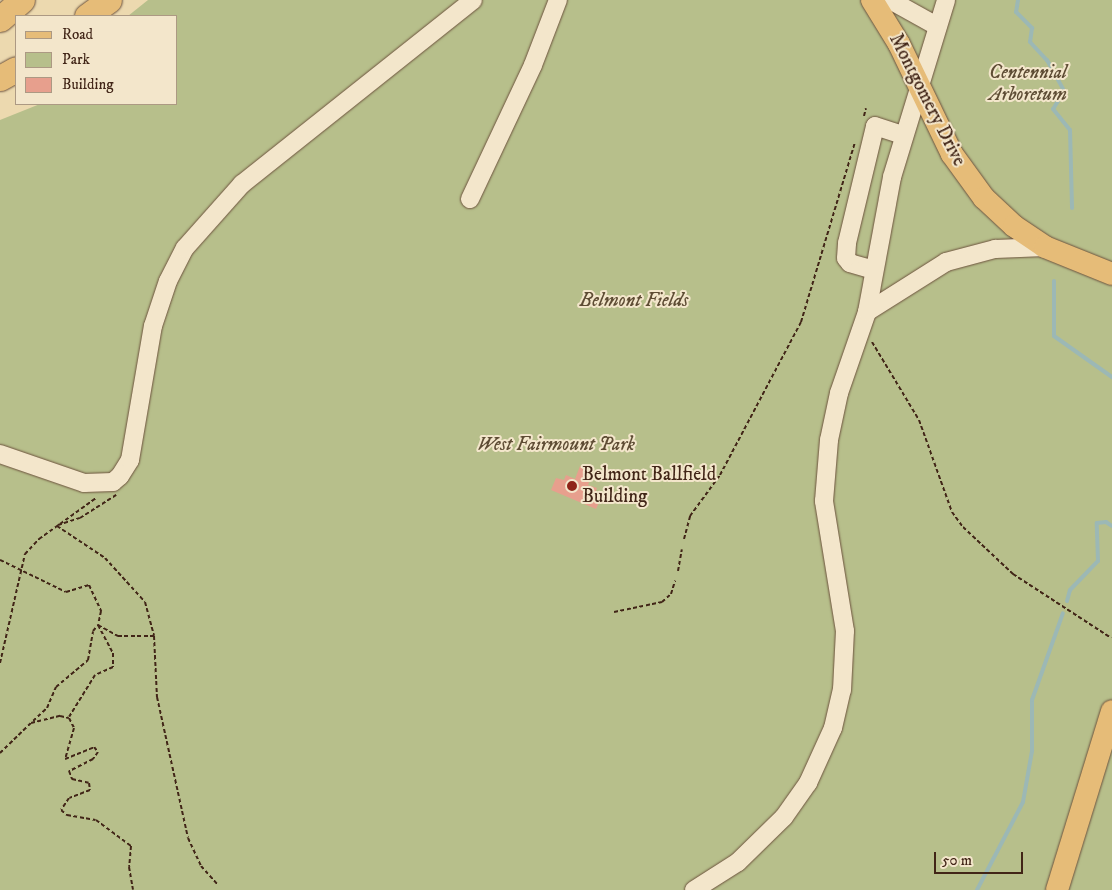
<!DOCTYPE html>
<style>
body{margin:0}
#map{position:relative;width:1112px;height:890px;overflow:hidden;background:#ecd9af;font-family:"IM FELL DW Pica",serif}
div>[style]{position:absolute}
.green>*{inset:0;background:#b7bf8b}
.stream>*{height:4px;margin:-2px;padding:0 2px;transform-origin:2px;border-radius:2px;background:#9cb8b5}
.building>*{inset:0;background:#e79f8d}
.path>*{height:2px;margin-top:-1px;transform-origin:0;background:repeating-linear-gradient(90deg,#412517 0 4px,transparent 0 6.5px)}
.roads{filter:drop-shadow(0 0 1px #6c523d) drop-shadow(0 0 1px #6c523d)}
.minor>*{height:18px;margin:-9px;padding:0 9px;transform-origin:9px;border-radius:9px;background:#f3e6cb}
.major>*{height:22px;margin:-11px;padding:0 11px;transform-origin:11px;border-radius:11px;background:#e6bc78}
.highway>*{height:25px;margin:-12.5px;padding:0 12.5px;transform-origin:12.5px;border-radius:12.5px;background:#e6bc78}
.dots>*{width:14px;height:14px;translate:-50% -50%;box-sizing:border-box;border:2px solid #f3e6cb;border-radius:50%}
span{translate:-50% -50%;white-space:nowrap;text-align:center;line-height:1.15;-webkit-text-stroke:4px #f3e6cb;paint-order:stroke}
.park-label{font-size:19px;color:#5e4c34;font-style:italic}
.street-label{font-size:19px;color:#412517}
.poi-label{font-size:19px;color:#412517}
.left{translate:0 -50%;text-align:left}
.legend{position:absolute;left:15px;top:15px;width:162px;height:90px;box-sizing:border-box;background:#f3e6cb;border:1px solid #ac9983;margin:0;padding:6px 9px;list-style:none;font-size:15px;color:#412517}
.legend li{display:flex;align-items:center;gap:10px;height:25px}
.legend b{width:25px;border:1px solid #ac9983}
.scale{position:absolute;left:934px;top:852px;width:89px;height:22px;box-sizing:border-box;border:2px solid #412517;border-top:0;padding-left:6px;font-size:15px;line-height:18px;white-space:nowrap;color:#412517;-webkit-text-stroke:4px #f3e6cb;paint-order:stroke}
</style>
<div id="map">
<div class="green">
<div style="clip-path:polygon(148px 0,1112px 0,1112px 890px,0 890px,0 120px,40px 104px,176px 104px,176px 16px,128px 16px)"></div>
</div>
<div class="stream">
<div style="left:1018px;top:0;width:12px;rotate:99deg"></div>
<div style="left:1016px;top:12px;width:23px;rotate:45deg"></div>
<div style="left:1032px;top:28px;width:14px;rotate:98deg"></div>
<div style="left:1030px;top:42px;width:25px;rotate:47deg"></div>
<div style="left:1047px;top:60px;width:35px;rotate:61deg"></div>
<div style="left:1064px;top:91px;width:21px;rotate:121deg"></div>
<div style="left:1053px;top:109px;width:27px;rotate:51deg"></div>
<div style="left:1070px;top:130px;width:78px;rotate:88.5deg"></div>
<div style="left:1054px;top:281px;width:55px;rotate:90deg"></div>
<div style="left:1054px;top:336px;width:71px;rotate:35.3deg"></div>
<div style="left:1067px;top:601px;width:11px;rotate:-75deg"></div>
<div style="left:1070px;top:590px;width:40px;rotate:-46deg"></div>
<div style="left:1098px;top:561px;width:38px;rotate:-92deg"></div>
<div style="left:1097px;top:523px;width:9px;rotate:-6deg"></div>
<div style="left:1106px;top:522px;width:7px;rotate:34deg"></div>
<div style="left:977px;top:890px;width:99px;rotate:-62.4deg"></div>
<div style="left:1023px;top:802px;width:52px;rotate:-80deg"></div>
<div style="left:1032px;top:751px;width:51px;rotate:-90deg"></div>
<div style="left:1032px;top:700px;width:92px;rotate:-70.4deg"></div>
</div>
<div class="building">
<div style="clip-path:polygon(580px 466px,593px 472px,588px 485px,597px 488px,595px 493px,601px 498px,596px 509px,551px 490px,556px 478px,564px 480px,566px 475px,575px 479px)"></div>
</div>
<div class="path">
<div style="left:864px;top:116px;width:8px;rotate:-76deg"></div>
<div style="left:872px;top:342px;width:91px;rotate:58.9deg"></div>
<div style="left:919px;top:420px;width:98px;rotate:70.3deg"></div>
<div style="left:952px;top:512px;width:19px;rotate:54deg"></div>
<div style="left:963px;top:527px;width:69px;rotate:43.2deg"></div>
<div style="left:1013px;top:574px;width:117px;rotate:33.1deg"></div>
<div style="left:58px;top:525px;width:23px;rotate:-18deg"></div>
<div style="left:80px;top:518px;width:43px;rotate:-32.6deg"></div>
<div style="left:57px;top:526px;width:58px;rotate:33.7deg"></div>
<div style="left:105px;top:558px;width:59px;rotate:47.7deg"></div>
<div style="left:145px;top:602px;width:35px;rotate:75deg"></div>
<div style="left:154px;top:636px;width:61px;rotate:87.2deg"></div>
<div style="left:157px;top:697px;width:144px;rotate:77.6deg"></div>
<div style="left:188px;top:838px;width:31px;rotate:65deg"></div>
<div style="left:201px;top:866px;width:25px;rotate:48deg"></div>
<div style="left:684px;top:539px;width:24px;rotate:-75deg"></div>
<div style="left:690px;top:516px;width:51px;rotate:-53.8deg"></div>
<div style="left:720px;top:475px;width:173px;rotate:-62.1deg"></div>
<div style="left:801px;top:322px;width:188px;rotate:-73.3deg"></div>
<div style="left:0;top:560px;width:73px;rotate:25.9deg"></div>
<div style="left:66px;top:592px;width:24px;rotate:-17deg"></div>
<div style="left:89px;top:585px;width:29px;rotate:65deg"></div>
<div style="left:101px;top:611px;width:14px;rotate:102deg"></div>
<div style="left:98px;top:625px;width:23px;rotate:29deg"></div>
<div style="left:118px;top:636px;width:36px"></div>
<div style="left:678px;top:571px;width:22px;rotate:-80deg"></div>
<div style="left:614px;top:612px;width:49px;rotate:-11.8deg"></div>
<div style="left:662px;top:602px;width:12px;rotate:-42deg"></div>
<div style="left:671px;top:594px;width:14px;rotate:-73deg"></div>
<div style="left:0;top:663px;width:112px;rotate:-77.1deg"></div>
<div style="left:25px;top:554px;width:21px;rotate:-47deg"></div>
<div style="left:39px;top:539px;width:70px;rotate:-35.7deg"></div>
<div style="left:33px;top:721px;width:19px;rotate:-43deg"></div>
<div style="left:47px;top:708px;width:23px;rotate:-67deg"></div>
<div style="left:56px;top:687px;width:42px;rotate:-40.2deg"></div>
<div style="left:88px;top:660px;width:29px;rotate:-80deg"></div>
<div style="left:93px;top:631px;width:8px;rotate:-50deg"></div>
<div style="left:98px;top:625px;width:32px;rotate:62deg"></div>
<div style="left:113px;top:653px;width:14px;rotate:90deg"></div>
<div style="left:113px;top:667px;width:20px;rotate:156deg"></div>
<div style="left:95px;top:675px;width:49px;rotate:121.8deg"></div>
<div style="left:0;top:753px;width:43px;rotate:-44.1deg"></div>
<div style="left:31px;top:723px;width:30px;rotate:-14deg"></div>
<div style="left:60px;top:716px;width:9px;rotate:13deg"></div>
<div style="left:69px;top:718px;width:11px;rotate:63deg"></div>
<div style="left:74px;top:728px;width:32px;rotate:106deg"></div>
<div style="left:65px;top:759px;width:31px;rotate:-22deg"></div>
<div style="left:94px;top:747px;width:6px;rotate:51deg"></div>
<div style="left:98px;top:752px;width:9px;rotate:126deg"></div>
<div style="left:93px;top:759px;width:27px;rotate:153deg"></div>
<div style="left:69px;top:771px;width:9px;rotate:69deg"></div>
<div style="left:72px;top:779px;width:17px;rotate:13deg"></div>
<div style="left:89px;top:783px;width:7px;rotate:82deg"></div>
<div style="left:90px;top:790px;width:22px;rotate:159deg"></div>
<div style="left:69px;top:798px;width:14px;rotate:124deg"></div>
<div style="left:61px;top:810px;width:8px;rotate:40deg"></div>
<div style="left:67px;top:815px;width:29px;rotate:10deg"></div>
<div style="left:96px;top:820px;width:44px;rotate:36.6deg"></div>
<div style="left:131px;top:846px;width:21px;rotate:95deg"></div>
<div style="left:129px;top:867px;width:23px;rotate:80deg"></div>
</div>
<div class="roads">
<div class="minor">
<div style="left:890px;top:0;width:54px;rotate:29deg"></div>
<div style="left:470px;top:199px;width:148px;rotate:-64.8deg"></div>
<div style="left:533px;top:65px;width:70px;rotate:-69deg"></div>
<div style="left:874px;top:270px;width:25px;rotate:-164deg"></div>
<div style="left:850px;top:263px;width:6px;rotate:-129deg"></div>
<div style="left:846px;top:258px;width:15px;rotate:-86deg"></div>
<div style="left:847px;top:243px;width:120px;rotate:-76.5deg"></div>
<div style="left:875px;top:126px;width:29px;rotate:18deg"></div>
<div style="left:867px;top:312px;width:93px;rotate:-32.3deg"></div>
<div style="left:946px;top:262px;width:51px;rotate:-14.9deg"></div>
<div style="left:995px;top:249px;width:50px;rotate:-2.3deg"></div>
<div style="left:0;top:454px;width:89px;rotate:19deg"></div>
<div style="left:84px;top:483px;width:29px;rotate:-2deg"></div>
<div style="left:113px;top:482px;width:9px;rotate:-41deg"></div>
<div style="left:120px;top:476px;width:19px;rotate:-58deg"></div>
<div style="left:130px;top:460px;width:136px;rotate:-80.3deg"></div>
<div style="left:153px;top:326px;width:47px;rotate:-71.6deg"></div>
<div style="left:168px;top:281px;width:37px;rotate:-63deg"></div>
<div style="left:185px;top:248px;width:86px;rotate:-48.3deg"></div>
<div style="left:242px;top:184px;width:295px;rotate:-38.5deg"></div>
<div style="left:694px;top:890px;width:52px;rotate:-32.5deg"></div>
<div style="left:738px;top:862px;width:64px;rotate:-44.4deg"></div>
<div style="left:784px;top:817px;width:42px;rotate:-54.8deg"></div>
<div style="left:808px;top:783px;width:60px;rotate:-65.6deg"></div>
<div style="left:833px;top:728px;width:39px;rotate:-77deg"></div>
<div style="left:842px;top:690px;width:59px;rotate:-87.1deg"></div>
<div style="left:845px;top:631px;width:132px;rotate:-99.2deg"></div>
<div style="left:824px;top:501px;width:61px;rotate:-85.3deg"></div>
<div style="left:829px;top:440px;width:48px;rotate:-78deg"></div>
<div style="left:839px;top:393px;width:86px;rotate:-70.9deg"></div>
<div style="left:867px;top:312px;width:137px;rotate:-79.5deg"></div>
<div style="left:892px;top:177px;width:185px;rotate:-73deg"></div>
</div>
<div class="major">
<div style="left:872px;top:0;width:52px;rotate:58.5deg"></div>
<div style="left:899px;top:44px;width:122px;rotate:64.3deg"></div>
<div style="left:952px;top:154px;width:54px;rotate:54deg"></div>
<div style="left:984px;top:198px;width:41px;rotate:43deg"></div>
<div style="left:1014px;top:226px;width:37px;rotate:34deg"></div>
<div style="left:1045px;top:247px;width:72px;rotate:21.9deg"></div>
<div style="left:1057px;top:890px;width:187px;rotate:-72.9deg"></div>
</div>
<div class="highway">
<div style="left:87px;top:16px;width:27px;rotate:-36deg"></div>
<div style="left:0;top:19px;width:29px;rotate:-41deg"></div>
<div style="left:0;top:78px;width:18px;rotate:-29deg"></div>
</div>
</div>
<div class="dots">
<div style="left:572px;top:486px;background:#8f2418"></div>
</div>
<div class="park-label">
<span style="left:1028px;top:84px">Centennial<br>Arboretum</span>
<span style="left:634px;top:301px">Belmont Fields</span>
<span style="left:556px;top:445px">West Fairmount Park</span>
</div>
<div class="street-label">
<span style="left:927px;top:100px;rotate:63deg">Montgomery Drive</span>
</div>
<div class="poi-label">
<span class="left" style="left:582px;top:486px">Belmont Ballfield<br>Building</span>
</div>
<ul class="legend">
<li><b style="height:6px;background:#e6bc78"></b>Road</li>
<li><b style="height:14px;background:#b7bf8b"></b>Park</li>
<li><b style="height:14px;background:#e79f8d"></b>Building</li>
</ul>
<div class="scale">50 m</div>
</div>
